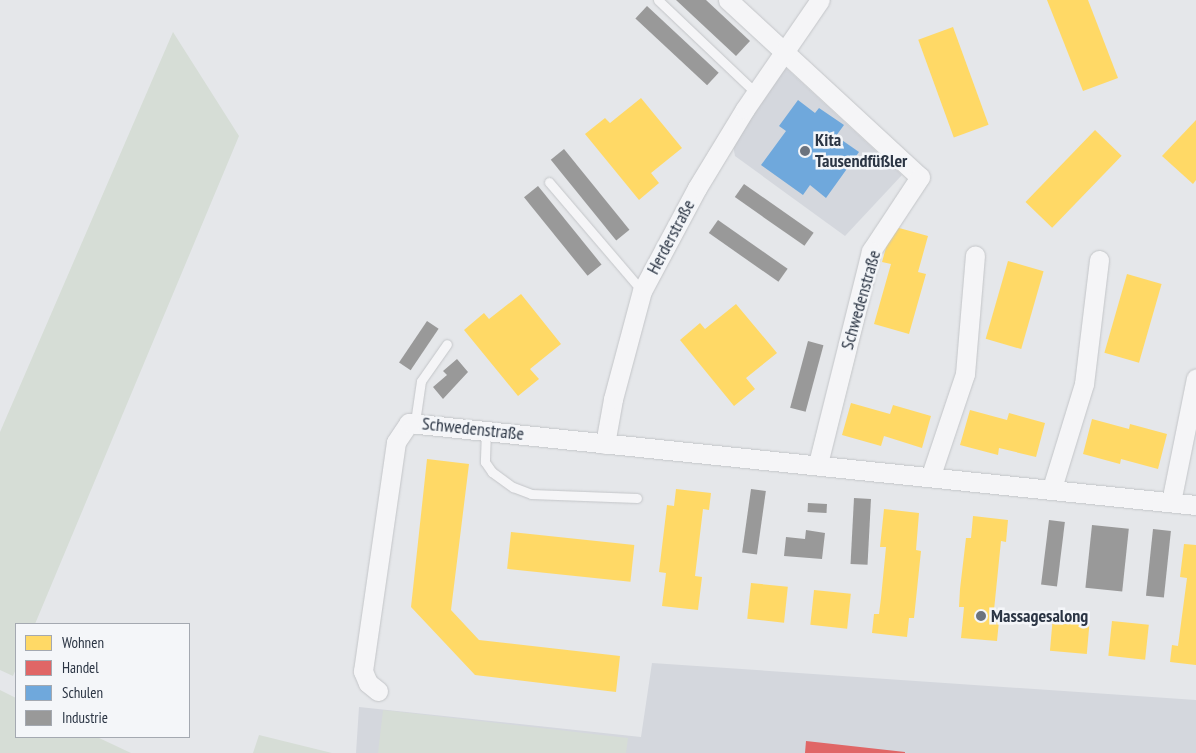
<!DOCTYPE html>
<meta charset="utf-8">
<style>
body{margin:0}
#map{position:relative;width:1196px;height:753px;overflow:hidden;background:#e5e7ea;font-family:"PT Sans Narrow",sans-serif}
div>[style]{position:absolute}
.built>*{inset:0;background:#d4d7dd}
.green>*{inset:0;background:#d6ddd6}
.homes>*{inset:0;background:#ffd966;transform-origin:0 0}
.shops>*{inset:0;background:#e06666}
.schools>*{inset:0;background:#6fa8dc}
.industry>*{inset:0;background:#999;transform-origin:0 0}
.roads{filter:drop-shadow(0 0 1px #c3c5c8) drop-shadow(0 0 1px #c3c5c8)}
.service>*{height:9px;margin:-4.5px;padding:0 4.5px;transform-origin:4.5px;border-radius:4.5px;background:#f5f5f7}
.minor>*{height:19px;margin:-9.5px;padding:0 9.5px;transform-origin:9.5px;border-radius:9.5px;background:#f5f5f7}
.dots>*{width:14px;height:14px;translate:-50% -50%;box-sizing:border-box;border:2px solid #f4f6f9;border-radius:50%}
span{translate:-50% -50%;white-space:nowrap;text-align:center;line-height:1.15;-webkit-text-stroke:5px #f4f6f9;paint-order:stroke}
.poi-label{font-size:18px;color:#2b3544;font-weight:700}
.left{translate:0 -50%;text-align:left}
.street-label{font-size:18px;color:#2b3544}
.legend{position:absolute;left:15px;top:623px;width:175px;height:115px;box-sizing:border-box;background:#f4f6f9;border:1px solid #a4a9b1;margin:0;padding:6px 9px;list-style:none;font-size:15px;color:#2b3544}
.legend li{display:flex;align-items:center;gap:10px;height:25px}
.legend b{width:25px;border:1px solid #a4a9b1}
</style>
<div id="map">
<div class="built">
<div style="clip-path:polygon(785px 67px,902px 175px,845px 236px,735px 156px,733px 145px)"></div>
<div style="clip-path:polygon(652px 663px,1196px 700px,1196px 753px,356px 753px,359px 707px,641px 737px)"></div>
</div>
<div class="green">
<div style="clip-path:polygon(173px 32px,239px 136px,35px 624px,16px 624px,16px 669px,13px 676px,0 670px,0 432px)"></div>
<div style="clip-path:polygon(0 690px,16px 698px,16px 737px,97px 737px,131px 753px,0 753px)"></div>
<div style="clip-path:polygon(383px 710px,628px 738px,626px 753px,378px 753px)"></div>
<div style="clip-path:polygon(259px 735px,332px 753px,253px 753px)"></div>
</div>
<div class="homes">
<div style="clip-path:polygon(1047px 0,1088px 0,1118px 78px,1083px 91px)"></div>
<div style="left:953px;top:27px;width:104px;height:37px;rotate:70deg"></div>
<div style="clip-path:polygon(641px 98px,682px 148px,651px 173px,659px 183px,639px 200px,585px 134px,605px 118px,610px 123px)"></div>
<div style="clip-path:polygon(1196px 120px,1196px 180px,1193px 184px,1162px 156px)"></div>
<div style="left:1095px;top:130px;width:37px;height:100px;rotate:44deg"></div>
<div style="clip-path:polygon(892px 226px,928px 236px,918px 272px,926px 274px,909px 334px,874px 324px,891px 264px,882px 262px)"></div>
<div style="left:1008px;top:261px;width:37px;height:81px;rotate:16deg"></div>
<div style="left:1127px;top:274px;width:36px;height:82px;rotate:16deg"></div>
<div style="clip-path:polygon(521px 294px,561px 344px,530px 369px,539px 379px,518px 396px,464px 330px,484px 313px,489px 319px)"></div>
<div style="clip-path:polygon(736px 304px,777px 353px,746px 378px,755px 389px,734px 406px,680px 340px,700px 323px,705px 329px)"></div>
<div style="clip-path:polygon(851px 403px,890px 414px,893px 405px,931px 416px,922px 448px,884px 436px,881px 446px,842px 435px)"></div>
<div style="clip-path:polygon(970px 410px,1007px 420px,1009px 413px,1045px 423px,1036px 457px,999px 448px,998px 455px,960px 445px)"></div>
<div style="clip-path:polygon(1092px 419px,1129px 429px,1130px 424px,1167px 434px,1158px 469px,1121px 459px,1120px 464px,1083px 454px)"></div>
<div style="clip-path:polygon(427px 459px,469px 464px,451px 610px,479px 640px,620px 656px,616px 692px,475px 675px,411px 607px)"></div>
<div style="clip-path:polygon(676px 489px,711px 493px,709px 510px,703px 509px,695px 576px,702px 577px,698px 610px,662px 606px,666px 573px,659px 572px,667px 505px,674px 506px)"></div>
<div style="clip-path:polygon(884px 509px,919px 513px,916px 550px,921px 551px,914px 618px,909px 618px,907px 637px,872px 633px,874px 614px,879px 614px,881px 598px,886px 547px,880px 547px)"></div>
<div style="clip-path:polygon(973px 516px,1008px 520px,1006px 542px,1001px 541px,994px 610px,1000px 611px,997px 641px,961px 638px,964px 607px,959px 607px,960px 589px,966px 538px,971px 538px)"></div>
<div style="left:511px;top:532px;width:124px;height:37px;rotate:6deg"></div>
<div style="clip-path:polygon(1184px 544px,1196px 545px,1196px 665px,1170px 662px,1172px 645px,1178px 646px,1187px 578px,1180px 577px)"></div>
<div style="left:751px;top:583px;width:37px;height:36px;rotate:6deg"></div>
<div style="left:814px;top:590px;width:37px;height:35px;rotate:6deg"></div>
<div style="left:1053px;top:616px;width:37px;height:35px;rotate:5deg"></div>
<div style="left:1112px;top:621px;width:37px;height:35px;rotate:6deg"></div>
</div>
<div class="shops">
<div style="clip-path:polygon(806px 741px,905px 752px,905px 753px,805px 753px)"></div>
</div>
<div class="schools">
<div style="clip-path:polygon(798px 100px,815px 113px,819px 108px,844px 125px,836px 136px,859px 152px,826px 198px,810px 185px,803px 195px,761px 165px,786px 131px,779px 126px)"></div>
</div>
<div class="industry">
<div style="clip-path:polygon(676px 0,706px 0,750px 41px,736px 56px)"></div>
<div style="left:647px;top:6px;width:98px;height:17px;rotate:43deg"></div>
<div style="left:564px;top:149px;width:104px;height:17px;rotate:51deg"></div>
<div style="left:744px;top:184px;width:85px;height:16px;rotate:35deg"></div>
<div style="left:538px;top:186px;width:101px;height:18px;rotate:51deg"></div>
<div style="left:718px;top:220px;width:85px;height:16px;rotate:35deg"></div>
<div style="left:427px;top:321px;width:14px;height:50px;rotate:34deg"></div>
<div style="left:808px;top:341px;width:16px;height:69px;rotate:15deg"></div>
<div style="clip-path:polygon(457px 359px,468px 372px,443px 399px,433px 387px,447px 375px,443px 371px)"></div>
<div style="left:751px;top:489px;width:15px;height:64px;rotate:8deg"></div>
<div style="left:854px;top:498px;width:17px;height:66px;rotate:3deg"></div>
<div style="left:808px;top:503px;width:19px;height:9px;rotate:3deg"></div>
<div style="left:1049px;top:520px;width:16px;height:65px;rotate:7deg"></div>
<div style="left:1092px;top:525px;width:37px;height:63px;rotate:6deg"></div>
<div style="left:1153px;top:529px;width:18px;height:67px;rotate:6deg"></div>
<div style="clip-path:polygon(806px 530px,825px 533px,822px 559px,784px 556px,786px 537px,805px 539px)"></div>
</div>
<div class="roads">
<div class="service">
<div style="left:658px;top:0;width:135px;rotate:43.5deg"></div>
<div style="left:549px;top:182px;width:143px;rotate:49.5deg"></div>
<div style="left:415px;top:422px;width:41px;rotate:-81.7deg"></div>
<div style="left:421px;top:381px;width:45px;rotate:-54.9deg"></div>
<div style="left:486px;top:430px;width:32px;rotate:92deg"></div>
<div style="left:485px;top:462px;width:12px;rotate:55deg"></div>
<div style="left:492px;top:472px;width:26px;rotate:36deg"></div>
<div style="left:513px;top:487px;width:19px;rotate:21deg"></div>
<div style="left:531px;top:494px;width:106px;rotate:2.2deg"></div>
</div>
<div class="minor">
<div style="left:728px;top:0;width:261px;rotate:42.7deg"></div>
<div style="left:920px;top:177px;width:89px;rotate:123.5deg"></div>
<div style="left:871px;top:251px;width:219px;rotate:104deg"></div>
<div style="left:605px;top:444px;width:46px;rotate:-79.9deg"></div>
<div style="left:613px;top:399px;width:112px;rotate:-75deg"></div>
<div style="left:642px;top:291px;width:117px;rotate:-61.9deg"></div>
<div style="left:697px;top:188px;width:92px;rotate:-58.7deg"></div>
<div style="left:745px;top:109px;width:132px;rotate:-55.5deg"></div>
<div style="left:931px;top:475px;width:107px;rotate:-71.4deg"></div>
<div style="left:965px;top:374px;width:119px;rotate:-85.2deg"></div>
<div style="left:1052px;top:488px;width:109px;rotate:-72.9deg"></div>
<div style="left:1084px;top:384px;width:125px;rotate:-83.1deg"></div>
<div style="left:1171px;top:502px;width:126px;rotate:-78.6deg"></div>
<div style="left:378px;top:691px;width:13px;rotate:-141deg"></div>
<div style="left:368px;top:683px;width:13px;rotate:-113deg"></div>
<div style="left:363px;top:671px;width:231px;rotate:-81.8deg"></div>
<div style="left:396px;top:442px;width:23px;rotate:-56deg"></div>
<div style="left:409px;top:423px;width:791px;rotate:5.95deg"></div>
</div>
</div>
<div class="dots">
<div style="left:805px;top:151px;background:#6c737e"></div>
<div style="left:981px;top:616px;background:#6c737e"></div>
</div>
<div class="poi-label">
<span class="left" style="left:815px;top:151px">Kita<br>Tausendfüßler</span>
<span class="left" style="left:991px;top:616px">Massagesalong</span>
</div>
<div class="street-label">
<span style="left:671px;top:237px;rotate:-62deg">Herderstraße</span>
<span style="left:861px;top:300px;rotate:-74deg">Schwedenstraße</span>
<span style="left:473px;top:429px;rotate:6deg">Schwedenstraße</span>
</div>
<ul class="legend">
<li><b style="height:14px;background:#ffd966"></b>Wohnen</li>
<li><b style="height:14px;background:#e06666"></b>Handel</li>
<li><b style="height:14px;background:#6fa8dc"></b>Schulen</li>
<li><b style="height:14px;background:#999"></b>Industrie</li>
</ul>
</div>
